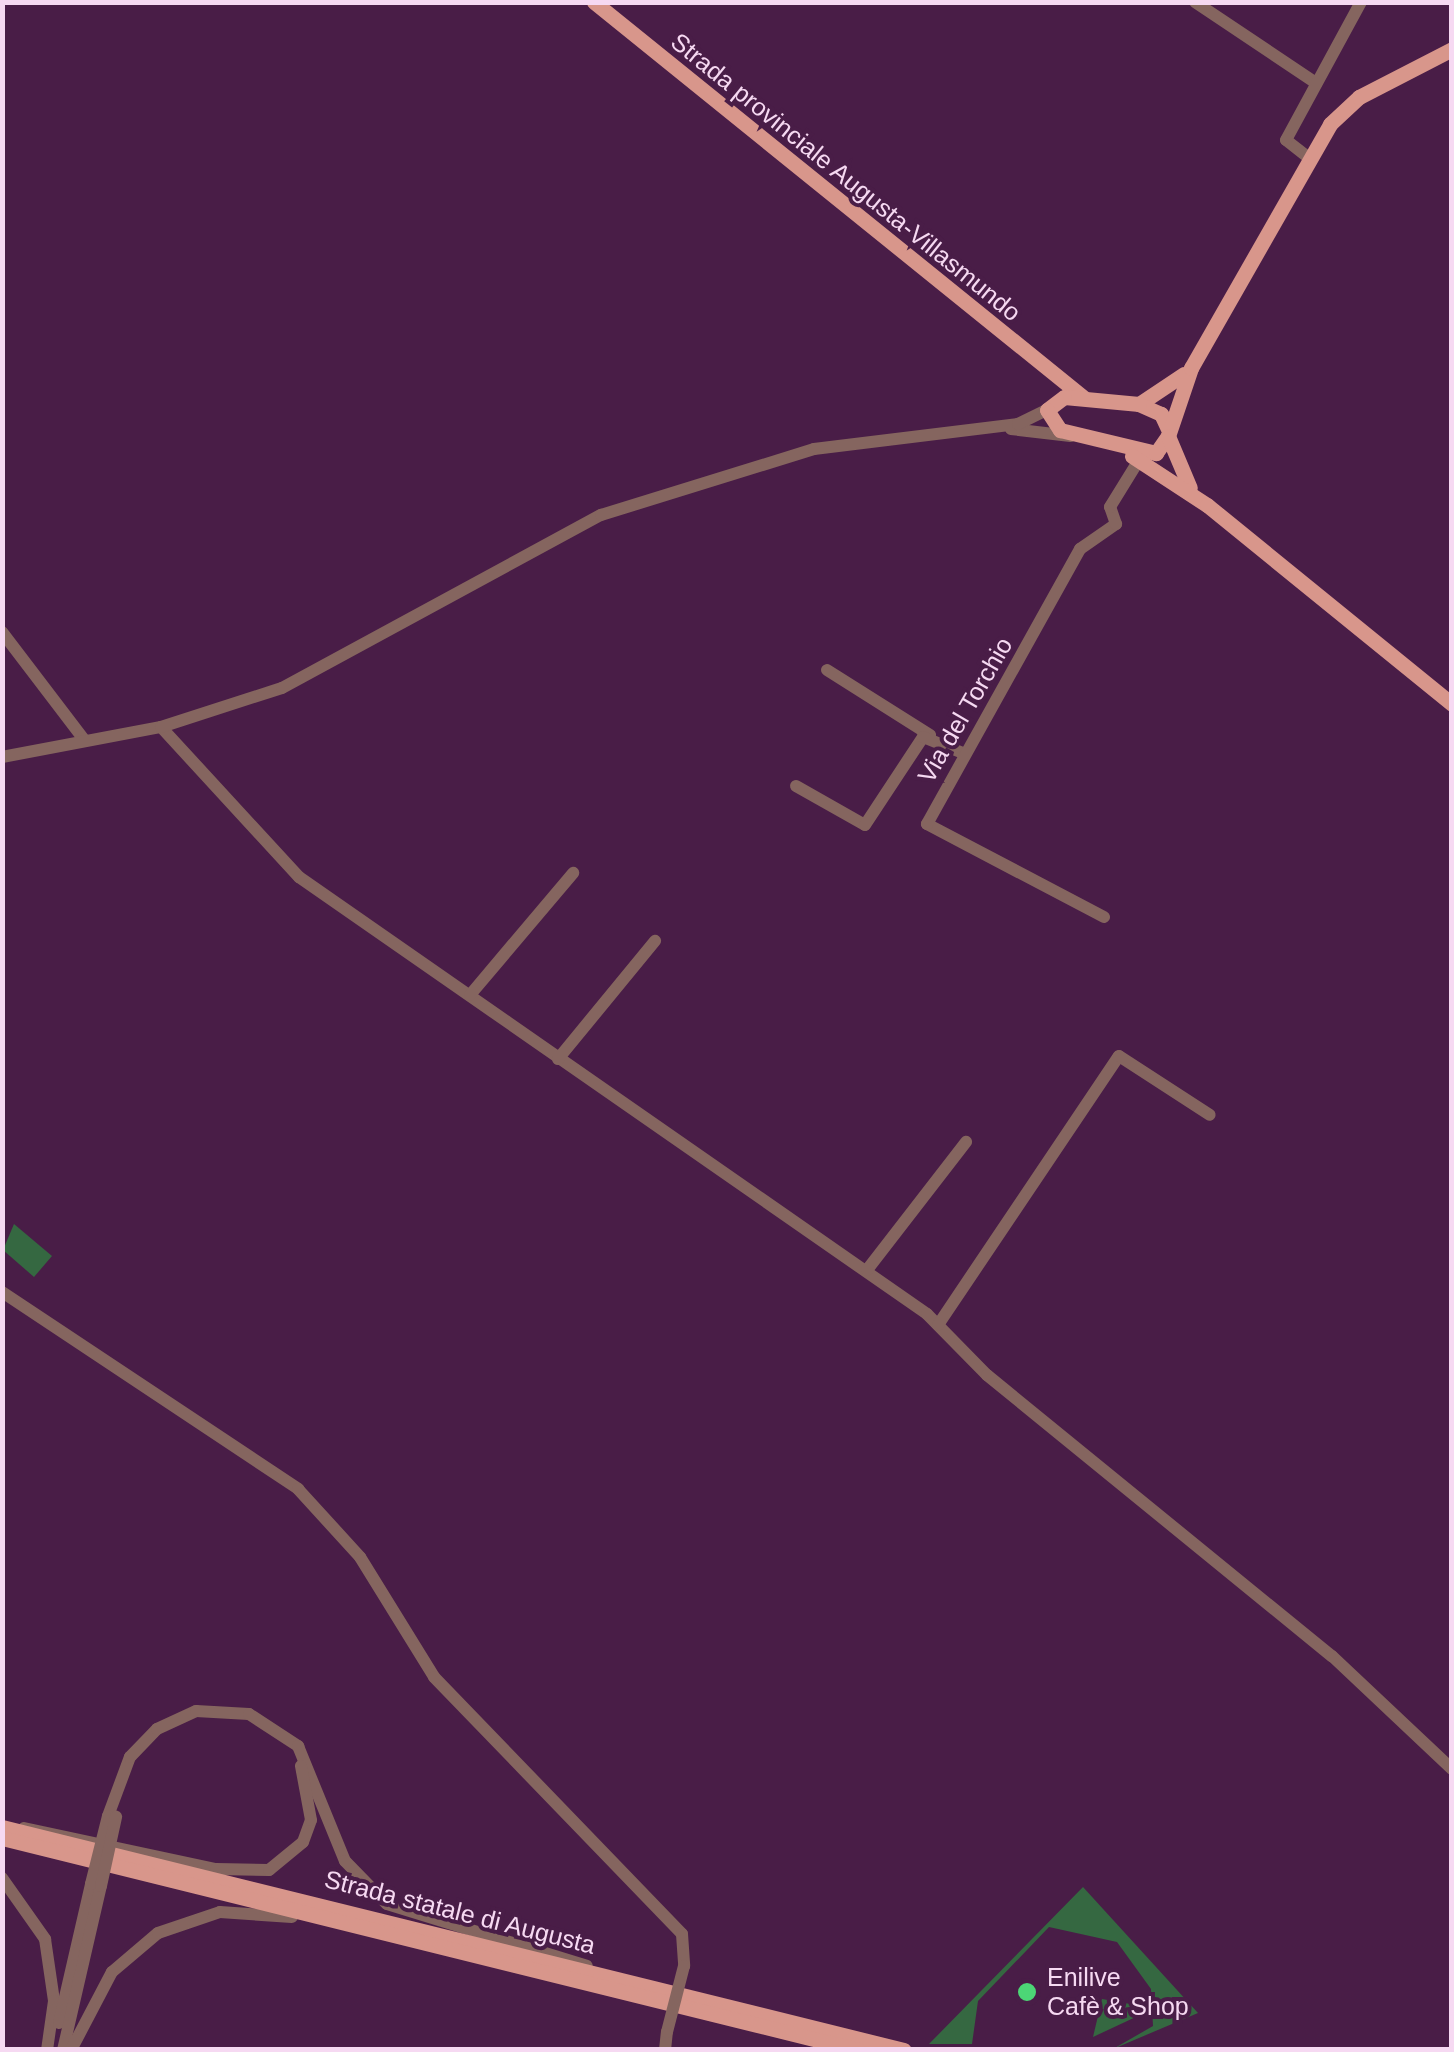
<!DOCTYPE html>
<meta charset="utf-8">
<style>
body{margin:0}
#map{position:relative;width:1454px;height:2052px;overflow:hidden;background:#491d47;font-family:Arial,sans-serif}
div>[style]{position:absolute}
.green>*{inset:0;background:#356841}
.minor>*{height:12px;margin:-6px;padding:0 6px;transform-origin:6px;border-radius:6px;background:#85655f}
.major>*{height:15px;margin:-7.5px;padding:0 7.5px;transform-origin:7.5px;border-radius:7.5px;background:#d8968b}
.minor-bridge>*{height:12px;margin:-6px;padding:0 6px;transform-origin:6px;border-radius:6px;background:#85655f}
.dots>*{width:28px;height:28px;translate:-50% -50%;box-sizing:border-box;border:5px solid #491d47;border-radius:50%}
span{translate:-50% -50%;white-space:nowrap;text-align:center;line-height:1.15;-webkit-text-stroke:8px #491d47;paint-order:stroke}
.street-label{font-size:25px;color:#f6d9f2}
.poi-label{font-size:25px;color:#f6d9f2}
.left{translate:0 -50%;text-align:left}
.frame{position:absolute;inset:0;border:5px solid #f6d9f2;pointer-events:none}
</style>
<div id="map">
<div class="green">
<div style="clip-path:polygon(14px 1224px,52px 1256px,34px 1277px,3px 1250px)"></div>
<div style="clip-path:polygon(1083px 1887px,1198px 2013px,1113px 2049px,1153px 2026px,1151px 1989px,1117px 1942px,1049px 1927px,978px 2001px,972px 2044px,929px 2044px)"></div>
<div style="clip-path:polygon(1102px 1999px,1142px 2006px,1140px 2015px,1093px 2037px)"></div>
</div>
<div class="minor">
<div style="left:1195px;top:2px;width:146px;rotate:33.8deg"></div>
<div style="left:1309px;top:158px;width:29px;rotate:-142deg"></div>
<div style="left:1286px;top:140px;width:157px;rotate:-61.5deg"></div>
<div style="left:1011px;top:429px;width:60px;rotate:6.7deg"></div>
<div style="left:2px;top:632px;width:137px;rotate:52.7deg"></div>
<div style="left:827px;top:670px;width:122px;rotate:32.3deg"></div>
<div style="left:161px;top:727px;width:204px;rotate:47.4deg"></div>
<div style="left:299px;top:877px;width:765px;rotate:34.83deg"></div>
<div style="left:927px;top:1314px;width:86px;rotate:45.5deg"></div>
<div style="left:987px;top:1375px;width:445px;rotate:39.2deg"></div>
<div style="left:1332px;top:1656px;width:165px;rotate:43.3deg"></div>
<div style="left:2px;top:757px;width:162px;rotate:-10.7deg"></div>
<div style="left:161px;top:727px;width:127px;rotate:-17.9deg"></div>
<div style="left:282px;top:688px;width:363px;rotate:-28.5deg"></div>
<div style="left:601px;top:515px;width:223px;rotate:-17.2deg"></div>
<div style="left:814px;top:449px;width:206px;rotate:-7deg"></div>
<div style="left:1018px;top:424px;width:32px;rotate:-26deg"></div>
<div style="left:796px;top:786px;width:79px;rotate:29.5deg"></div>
<div style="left:865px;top:825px;width:105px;rotate:-56.6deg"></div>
<div style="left:923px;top:737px;width:43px;rotate:21.8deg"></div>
<div style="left:1104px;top:917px;width:200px;rotate:-152.3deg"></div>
<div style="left:927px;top:824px;width:315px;rotate:-60.9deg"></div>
<div style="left:1080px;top:549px;width:44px;rotate:-34.8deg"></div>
<div style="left:1116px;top:524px;width:18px;rotate:-109deg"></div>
<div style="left:1110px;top:507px;width:55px;rotate:-58.3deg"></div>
<div style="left:470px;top:995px;width:160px;rotate:-49.8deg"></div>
<div style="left:558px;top:1059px;width:153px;rotate:-50.6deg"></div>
<div style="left:867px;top:1270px;width:162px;rotate:-52.3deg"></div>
<div style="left:2px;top:1292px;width:356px;rotate:33.6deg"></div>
<div style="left:298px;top:1489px;width:92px;rotate:47.6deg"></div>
<div style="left:360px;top:1557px;width:141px;rotate:58.3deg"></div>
<div style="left:434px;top:1677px;width:357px;rotate:46deg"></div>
<div style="left:682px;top:1934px;width:32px;rotate:86deg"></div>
<div style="left:938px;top:1325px;width:324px;rotate:-56.1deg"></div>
<div style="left:1119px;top:1056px;width:108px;rotate:33deg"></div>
<div style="left:108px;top:1816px;width:63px;rotate:-69.6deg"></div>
<div style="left:130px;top:1757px;width:39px;rotate:-46deg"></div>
<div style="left:157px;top:1729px;width:43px;rotate:-24.8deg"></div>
<div style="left:196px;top:1711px;width:53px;rotate:3.2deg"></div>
<div style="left:249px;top:1714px;width:59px;rotate:33.1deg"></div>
<div style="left:298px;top:1746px;width:124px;rotate:67.8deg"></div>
<div style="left:345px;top:1861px;width:60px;rotate:45.7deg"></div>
<div style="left:387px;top:1904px;width:209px;rotate:17.2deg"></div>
<div style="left:24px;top:1828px;width:196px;rotate:12.1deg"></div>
<div style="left:216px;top:1869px;width:53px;rotate:1.1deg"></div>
<div style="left:269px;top:1870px;width:44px;rotate:-39.5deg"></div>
<div style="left:303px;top:1842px;width:23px;rotate:-70deg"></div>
<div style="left:311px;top:1820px;width:55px;rotate:-100.5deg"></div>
<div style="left:2px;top:1878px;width:75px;rotate:54.8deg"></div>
<div style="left:45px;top:1939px;width:63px;rotate:81.7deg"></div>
<div style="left:54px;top:2001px;width:49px;rotate:98.1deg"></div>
<div style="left:59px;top:2023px;width:143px;rotate:-77deg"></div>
<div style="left:63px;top:2050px;width:168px;rotate:-77deg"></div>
<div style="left:71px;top:2050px;width:88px;rotate:-62.3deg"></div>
<div style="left:112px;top:1972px;width:60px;rotate:-40.3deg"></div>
<div style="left:158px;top:1933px;width:65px;rotate:-18.7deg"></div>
<div style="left:220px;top:1912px;width:72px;rotate:4deg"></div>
<div style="left:665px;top:2050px;width:18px;rotate:-84deg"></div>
</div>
<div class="major">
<div style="left:594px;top:2px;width:629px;rotate:38.93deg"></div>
<div style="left:1139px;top:404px;width:54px;rotate:-33.7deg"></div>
<div style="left:1169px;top:431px;width:19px;rotate:-115deg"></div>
<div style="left:1161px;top:414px;width:24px;rotate:-156deg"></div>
<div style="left:1139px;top:404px;width:75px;rotate:-174.7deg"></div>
<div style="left:1064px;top:397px;width:21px;rotate:143deg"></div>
<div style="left:1047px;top:410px;width:24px;rotate:57deg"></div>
<div style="left:1060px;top:430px;width:99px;rotate:13.5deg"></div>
<div style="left:1156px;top:453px;width:21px;rotate:-55deg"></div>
<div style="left:1168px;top:436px;width:72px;rotate:-71.3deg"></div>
<div style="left:1191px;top:368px;width:281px;rotate:-60.3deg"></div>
<div style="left:1330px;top:124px;width:40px;rotate:-43deg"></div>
<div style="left:1359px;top:97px;width:105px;rotate:-27.3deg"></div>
<div style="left:1168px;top:436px;width:56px;rotate:67.1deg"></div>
<div style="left:1132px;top:456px;width:90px;rotate:33.2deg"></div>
<div style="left:1207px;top:505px;width:316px;rotate:39.1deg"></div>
<div style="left:2px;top:1827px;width:929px;rotate:13.89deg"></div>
<div style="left:2px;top:1838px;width:882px;rotate:13.91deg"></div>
</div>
<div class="minor-bridge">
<div style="left:91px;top:1884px;width:70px;rotate:-76deg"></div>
<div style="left:101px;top:1886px;width:71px;rotate:-77.7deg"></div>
<div style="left:667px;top:2032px;width:68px;rotate:-75.6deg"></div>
</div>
<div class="dots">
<div style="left:1027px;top:1992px;background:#4cd676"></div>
</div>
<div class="street-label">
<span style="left:846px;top:177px;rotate:39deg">Strada provinciale Augusta-Villasmundo</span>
<span style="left:965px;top:710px;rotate:-60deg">Via del Torchio</span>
<span style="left:460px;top:1912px;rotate:14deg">Strada statale di Augusta</span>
</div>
<div class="poi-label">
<span class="left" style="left:1047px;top:1992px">Enilive<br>Cafè &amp; Shop</span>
</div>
<div class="frame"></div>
</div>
